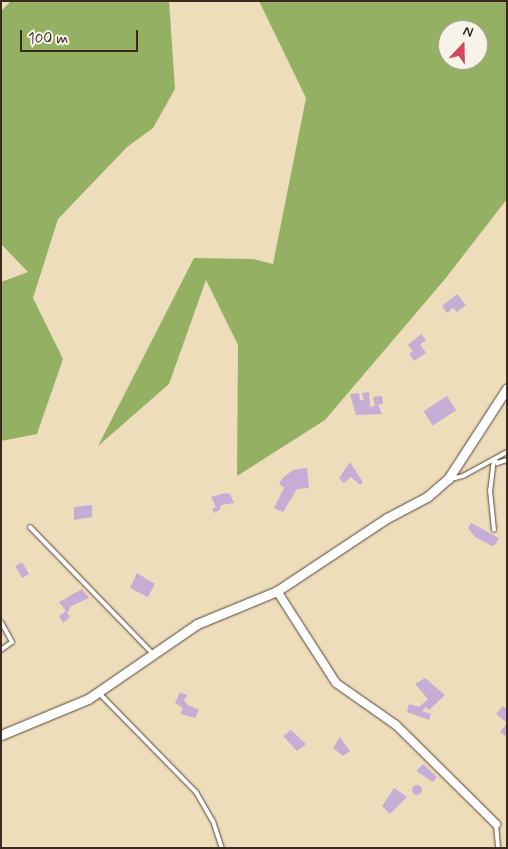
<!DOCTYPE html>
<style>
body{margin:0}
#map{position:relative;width:508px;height:849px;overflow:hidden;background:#edb;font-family:Mynerve,sans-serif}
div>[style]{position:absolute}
.forest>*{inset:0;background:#94b062}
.building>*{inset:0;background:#c5add6;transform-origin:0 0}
.round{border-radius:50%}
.roads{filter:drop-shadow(0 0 1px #564536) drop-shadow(0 0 1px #564536)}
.service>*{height:4px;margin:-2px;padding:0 2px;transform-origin:2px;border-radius:2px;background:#fff}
.minor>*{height:8px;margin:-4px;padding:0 4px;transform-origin:4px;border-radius:4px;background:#fff}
.tertiary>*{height:9px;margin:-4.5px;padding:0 4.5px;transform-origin:4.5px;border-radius:4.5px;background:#fff}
span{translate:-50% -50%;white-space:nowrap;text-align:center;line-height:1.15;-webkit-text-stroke:4px #f7f3e8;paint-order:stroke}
.frame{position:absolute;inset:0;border:2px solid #3b2a1e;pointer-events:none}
.north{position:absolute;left:438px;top:20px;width:50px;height:50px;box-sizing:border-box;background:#f7f3e8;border:1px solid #aca397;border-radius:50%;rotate:21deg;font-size:14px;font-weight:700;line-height:20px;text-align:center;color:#3b2a1e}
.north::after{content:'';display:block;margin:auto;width:18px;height:22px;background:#d1495b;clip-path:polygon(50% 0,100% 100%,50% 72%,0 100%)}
.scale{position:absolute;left:20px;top:30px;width:118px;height:22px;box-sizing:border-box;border:2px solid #3b2a1e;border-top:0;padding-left:6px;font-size:15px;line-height:18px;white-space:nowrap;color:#3b2a1e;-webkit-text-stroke:4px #f7f3e8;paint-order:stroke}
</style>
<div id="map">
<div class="forest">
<div style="clip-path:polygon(11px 1px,169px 1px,175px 89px,153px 128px,127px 147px,58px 219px,33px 298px,63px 359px,37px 434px,1px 441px,1px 282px,28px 272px,1px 244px,1px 11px)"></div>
<div style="clip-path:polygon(evenodd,259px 1px,507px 1px,507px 199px,445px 279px,325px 420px,237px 476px,238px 345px,206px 280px,169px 384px,98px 446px,194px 258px,253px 259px,273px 264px,306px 98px,259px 1px,448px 30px,478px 30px,478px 60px,448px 60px,448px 30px)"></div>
</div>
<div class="building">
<div style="clip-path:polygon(457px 294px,466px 305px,457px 312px,453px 308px,447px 313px,442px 306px)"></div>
<div style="clip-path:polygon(421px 334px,426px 340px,420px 344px,426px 353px,414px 361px,409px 354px,413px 351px,408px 345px)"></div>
<div style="clip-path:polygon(369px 392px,370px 407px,375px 406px,373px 397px,382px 396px,383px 404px,378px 405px,382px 414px,356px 415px,350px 394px,359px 393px,360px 400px,364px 400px,362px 393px)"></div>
<div style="left:447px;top:396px;width:17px;height:28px;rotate:57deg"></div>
<div style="clip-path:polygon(350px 462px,363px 482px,360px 485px,351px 477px,344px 483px,339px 478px)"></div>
<div style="clip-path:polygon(307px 468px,309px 488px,297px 489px,283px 512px,274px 508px,284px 488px,279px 483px,284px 477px,293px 470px)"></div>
<div style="clip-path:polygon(225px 493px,230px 494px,234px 503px,221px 505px,220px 510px,214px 513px,212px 509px,216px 507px,211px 497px)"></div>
<div style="clip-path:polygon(92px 505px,92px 517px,74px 520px,74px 507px)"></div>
<div style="clip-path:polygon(471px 523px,499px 538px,495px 545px,492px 546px,475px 537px,468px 528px)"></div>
<div style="left:22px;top:562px;width:14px;height:8px;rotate:60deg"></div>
<div style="clip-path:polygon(137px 573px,155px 584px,148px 597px,130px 588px)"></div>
<div style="clip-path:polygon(82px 589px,89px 598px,71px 606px,67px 613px,70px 617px,63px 623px,59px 616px,66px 611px,59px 602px)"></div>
<div style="clip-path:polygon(425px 678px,445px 695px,429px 710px,426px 707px,422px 711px,431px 714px,429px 720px,407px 712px,409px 704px,419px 707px,428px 699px,415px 684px)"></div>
<div style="clip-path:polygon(180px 692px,187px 695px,184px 701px,188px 705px,199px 710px,195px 718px,180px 714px,183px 708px,175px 703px)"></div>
<div style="clip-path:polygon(503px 706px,507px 709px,507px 737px,500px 732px,507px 723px,496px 714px)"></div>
<div style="clip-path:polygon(291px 730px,306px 744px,297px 751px,283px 736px)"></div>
<div style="clip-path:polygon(340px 737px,350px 751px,343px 756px,333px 748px)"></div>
<div style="clip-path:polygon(423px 764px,437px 777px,433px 782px,416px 771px)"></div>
<div class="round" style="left:412px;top:785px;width:10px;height:10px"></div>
<div style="clip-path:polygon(394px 788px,407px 797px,390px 814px,382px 806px)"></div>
</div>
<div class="roads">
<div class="service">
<div style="left:494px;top:459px;width:31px;rotate:97deg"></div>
<div style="left:490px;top:490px;width:40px;rotate:84.3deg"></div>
<div style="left:495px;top:460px;width:4px;rotate:56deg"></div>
<div style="left:497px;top:463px;width:10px;rotate:-17deg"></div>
<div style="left:451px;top:479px;width:12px;rotate:-14deg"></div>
<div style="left:463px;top:476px;width:50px;rotate:-28.6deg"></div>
<div style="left:30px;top:527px;width:175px;rotate:45.9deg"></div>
<div style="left:1px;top:622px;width:23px;rotate:61deg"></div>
<div style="left:12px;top:642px;width:14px;rotate:144deg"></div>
<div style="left:99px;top:693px;width:139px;rotate:45.6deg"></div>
<div style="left:196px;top:792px;width:34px;rotate:60deg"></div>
<div style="left:213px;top:821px;width:28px;rotate:72deg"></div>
<div style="left:496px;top:824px;width:24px;rotate:85deg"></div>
</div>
<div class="minor">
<div style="left:277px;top:591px;width:109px;rotate:57.3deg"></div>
<div style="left:336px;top:683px;width:73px;rotate:35deg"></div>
<div style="left:396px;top:725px;width:141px;rotate:44.7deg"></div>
</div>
<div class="tertiary">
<div style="left:1px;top:735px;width:94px;rotate:-22.5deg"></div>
<div style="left:88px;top:699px;width:132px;rotate:-34.5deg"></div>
<div style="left:197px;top:624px;width:87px;rotate:-22.4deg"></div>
<div style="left:277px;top:591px;width:132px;rotate:-33.6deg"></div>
<div style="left:387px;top:518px;width:45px;rotate:-27.7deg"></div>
<div style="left:427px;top:497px;width:28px;rotate:-41deg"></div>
<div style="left:448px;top:479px;width:108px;rotate:-57deg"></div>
</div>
</div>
<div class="frame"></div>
<div class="north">N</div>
<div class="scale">100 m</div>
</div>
